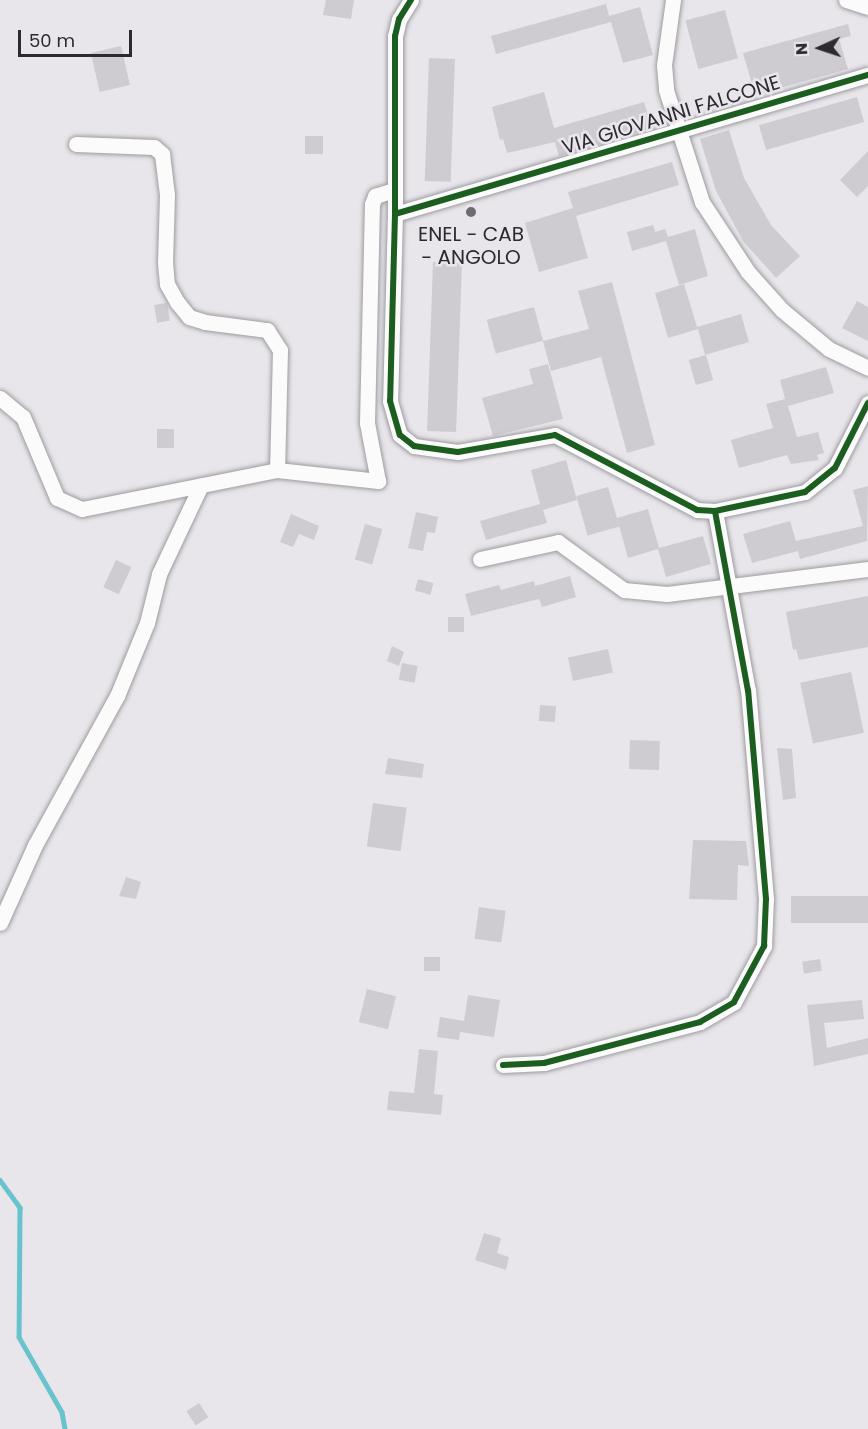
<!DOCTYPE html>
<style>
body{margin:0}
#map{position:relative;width:868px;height:1429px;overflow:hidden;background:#e8e6eb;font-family:Poppins,sans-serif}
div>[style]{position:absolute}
.stream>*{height:4.5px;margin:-2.25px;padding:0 2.25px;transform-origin:2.25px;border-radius:2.25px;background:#68c4cc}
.building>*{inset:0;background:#ceccd0;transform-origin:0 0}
.roads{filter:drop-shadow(0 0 2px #9d9c9f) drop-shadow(0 0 2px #9d9c9f)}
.street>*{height:15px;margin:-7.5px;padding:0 7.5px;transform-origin:7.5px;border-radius:7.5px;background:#fcfbfc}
.cycleway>*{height:6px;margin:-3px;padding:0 3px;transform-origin:3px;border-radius:3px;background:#1b5e20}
.dots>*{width:16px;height:16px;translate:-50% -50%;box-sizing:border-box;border:3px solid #e8e5ec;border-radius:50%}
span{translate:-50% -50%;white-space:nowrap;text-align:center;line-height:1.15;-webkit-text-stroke:5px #e8e5ec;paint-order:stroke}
.street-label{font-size:20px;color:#2b2a2c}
.poi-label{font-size:20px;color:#2b2a2c}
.north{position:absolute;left:790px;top:18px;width:60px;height:60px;-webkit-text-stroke:4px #e8e5ec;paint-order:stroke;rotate:267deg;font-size:16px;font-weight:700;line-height:24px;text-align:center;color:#2b2a2c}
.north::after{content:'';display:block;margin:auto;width:21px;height:27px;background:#2b2a2c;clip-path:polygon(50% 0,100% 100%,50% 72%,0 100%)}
.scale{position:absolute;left:18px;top:30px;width:114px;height:27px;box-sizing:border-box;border:3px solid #2b2a2c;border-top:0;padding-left:8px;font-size:18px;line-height:21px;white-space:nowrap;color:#2b2a2c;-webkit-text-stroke:4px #e8e5ec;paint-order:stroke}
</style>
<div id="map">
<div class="stream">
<div style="left:0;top:1180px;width:34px;rotate:54deg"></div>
<div style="left:20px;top:1208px;width:129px;rotate:90.4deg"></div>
<div style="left:19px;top:1337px;width:86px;rotate:60.2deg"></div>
<div style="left:62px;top:1412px;width:17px;rotate:80deg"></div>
</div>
<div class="building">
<div style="clip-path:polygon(326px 0,354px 0,351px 19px,323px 15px)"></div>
<div style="clip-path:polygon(606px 4px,609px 16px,640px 7px,653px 55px,623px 63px,611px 22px,496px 54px,491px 36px)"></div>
<div style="left:725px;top:10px;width:50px;height:41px;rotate:75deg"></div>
<div style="clip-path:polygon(848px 24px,851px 36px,839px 39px,848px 69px,755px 95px,743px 53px)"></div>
<div style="left:121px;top:46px;width:40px;height:31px;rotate:77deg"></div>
<div style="left:429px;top:58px;width:26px;height:123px;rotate:2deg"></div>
<div style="clip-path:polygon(544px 92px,554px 128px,644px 102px,652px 128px,559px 156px,555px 142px,507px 153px,503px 139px,500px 140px,492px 107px)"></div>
<div style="left:857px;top:97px;width:26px;height:102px;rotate:74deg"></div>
<div style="clip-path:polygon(729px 130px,744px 178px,771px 225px,800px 256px,776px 278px,743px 241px,716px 191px,700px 139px)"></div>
<div style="left:305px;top:136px;width:18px;height:18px"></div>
<div style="clip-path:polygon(868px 151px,868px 186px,857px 197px,840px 180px)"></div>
<div style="clip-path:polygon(672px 162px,679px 185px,576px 216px,588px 258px,539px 272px,525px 223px,573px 208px,568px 192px)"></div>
<div style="clip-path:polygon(653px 225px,655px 232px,665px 229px,668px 237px,695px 229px,708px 276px,679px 285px,666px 241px,632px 251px,627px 232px)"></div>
<div style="left:433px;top:262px;width:29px;height:169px;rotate:2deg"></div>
<div style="clip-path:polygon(612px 282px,655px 445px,627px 453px,601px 357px,551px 371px,543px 341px,589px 329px,578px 291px)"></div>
<div style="clip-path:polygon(684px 284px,697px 327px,741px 314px,749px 342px,705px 355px,698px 329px,668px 338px,655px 293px)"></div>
<div style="clip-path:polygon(857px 301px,868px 307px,868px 341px,842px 328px)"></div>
<div style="left:167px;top:303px;width:18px;height:13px;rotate:81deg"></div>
<div style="left:534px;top:307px;width:35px;height:49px;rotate:75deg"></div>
<div style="left:706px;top:355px;width:26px;height:18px;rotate:74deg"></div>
<div style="clip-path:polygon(548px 364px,563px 419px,493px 436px,482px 398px,533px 384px,529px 369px)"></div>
<div style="clip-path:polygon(826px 367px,834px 393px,788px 406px,797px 437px,818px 432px,824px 453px,817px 455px,819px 460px,791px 464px,787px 455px,739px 468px,731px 440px,773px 428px,766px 404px,785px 399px,780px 380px)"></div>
<div style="left:157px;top:429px;width:17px;height:19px"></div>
<div style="clip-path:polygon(566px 460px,577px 500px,543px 510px,547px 523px,486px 540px,480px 521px,540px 504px,531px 470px)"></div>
<div style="clip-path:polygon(868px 486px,867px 541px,800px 559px,798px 551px,752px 563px,743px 534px,790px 521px,796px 541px,863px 526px,853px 490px)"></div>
<div style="left:608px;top:487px;width:41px;height:33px;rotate:74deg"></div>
<div style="clip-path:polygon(648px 509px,659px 548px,703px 536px,711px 564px,666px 577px,658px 549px,628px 558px,617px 518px)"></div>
<div style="clip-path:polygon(416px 512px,438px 517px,435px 533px,427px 532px,423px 551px,408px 548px)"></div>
<div style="clip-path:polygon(291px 514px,319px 526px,314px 540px,299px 534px,293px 547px,280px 542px)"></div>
<div style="left:365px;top:524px;width:18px;height:37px;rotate:16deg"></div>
<div style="left:116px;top:560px;width:17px;height:30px;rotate:25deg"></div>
<div style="clip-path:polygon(570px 576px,576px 597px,542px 607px,539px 599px,471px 616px,465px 594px,499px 585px,501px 590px,534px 581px,535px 586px)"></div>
<div style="left:418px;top:579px;width:16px;height:12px;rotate:15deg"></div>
<div style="clip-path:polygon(868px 596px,868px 647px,799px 660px,796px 649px,793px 650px,786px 612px)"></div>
<div style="left:448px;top:617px;width:16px;height:15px"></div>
<div style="clip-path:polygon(392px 646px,404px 652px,399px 666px,387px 661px)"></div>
<div style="left:608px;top:649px;width:24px;height:41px;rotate:78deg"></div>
<div style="left:402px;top:663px;width:16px;height:17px;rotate:11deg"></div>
<div style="left:851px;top:672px;width:62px;height:52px;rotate:78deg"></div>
<div style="left:540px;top:705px;width:16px;height:16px;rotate:4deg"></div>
<div style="left:630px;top:740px;width:30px;height:29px;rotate:2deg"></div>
<div style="clip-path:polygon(777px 748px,792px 749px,796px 798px,783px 800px)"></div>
<div style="clip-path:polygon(388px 758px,424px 764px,422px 778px,385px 774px)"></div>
<div style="left:373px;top:803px;width:34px;height:44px;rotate:8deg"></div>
<div style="clip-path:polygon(693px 840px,746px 841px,749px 866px,738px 865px,737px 900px,689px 899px)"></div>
<div style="clip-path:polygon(126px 877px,141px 882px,136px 899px,119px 896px)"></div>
<div style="left:868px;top:896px;width:27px;height:77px;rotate:90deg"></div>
<div style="left:479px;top:907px;width:27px;height:32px;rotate:8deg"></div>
<div style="left:424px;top:957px;width:16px;height:14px"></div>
<div style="left:820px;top:959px;width:12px;height:18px;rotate:81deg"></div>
<div style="left:367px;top:989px;width:30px;height:34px;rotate:14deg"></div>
<div style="clip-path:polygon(468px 995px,500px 1000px,494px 1037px,460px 1032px,459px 1040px,437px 1037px,440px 1017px,464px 1021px)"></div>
<div style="clip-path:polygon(862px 1000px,864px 1019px,824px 1023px,827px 1048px,868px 1038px,868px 1054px,814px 1066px,807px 1005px)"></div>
<div style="clip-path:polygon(419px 1049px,438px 1051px,434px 1094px,443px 1095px,441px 1115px,387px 1110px,389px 1091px,414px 1093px)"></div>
<div style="clip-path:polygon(484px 1233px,501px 1238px,497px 1253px,509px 1257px,506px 1270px,475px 1260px)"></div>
<div style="left:199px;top:1403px;width:17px;height:15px;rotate:57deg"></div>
</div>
<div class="roads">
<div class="street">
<div style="left:411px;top:0;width:22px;rotate:122deg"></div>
<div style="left:399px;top:19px;width:17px;rotate:103deg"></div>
<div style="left:395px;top:36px;width:178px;rotate:90deg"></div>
<div style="left:395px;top:214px;width:187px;rotate:91.5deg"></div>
<div style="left:390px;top:401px;width:35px;rotate:74deg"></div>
<div style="left:400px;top:435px;width:18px;rotate:38deg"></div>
<div style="left:414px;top:446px;width:44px;rotate:7.8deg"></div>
<div style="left:458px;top:452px;width:98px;rotate:-9.9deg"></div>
<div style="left:555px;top:435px;width:161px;rotate:27.8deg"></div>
<div style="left:697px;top:510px;width:18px;rotate:3deg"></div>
<div style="left:715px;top:511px;width:92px;rotate:-11.9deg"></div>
<div style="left:805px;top:492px;width:38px;rotate:-39deg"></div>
<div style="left:835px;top:468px;width:73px;rotate:-63.1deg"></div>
<div style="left:673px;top:0;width:66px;rotate:97.9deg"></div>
<div style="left:664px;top:65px;width:25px;rotate:85deg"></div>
<div style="left:666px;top:90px;width:118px;rotate:72.2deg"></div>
<div style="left:702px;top:202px;width:84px;rotate:56.7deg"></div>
<div style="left:748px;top:272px;width:51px;rotate:48.2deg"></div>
<div style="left:782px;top:310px;width:61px;rotate:39.7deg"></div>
<div style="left:829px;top:349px;width:43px;rotate:26deg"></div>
<div style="left:846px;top:0;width:23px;rotate:18deg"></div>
<div style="left:76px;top:144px;width:78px;rotate:2.2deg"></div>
<div style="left:154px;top:147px;width:11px;rotate:41deg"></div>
<div style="left:162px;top:154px;width:41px;rotate:83deg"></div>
<div style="left:167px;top:195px;width:67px;rotate:91.7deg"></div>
<div style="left:165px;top:262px;width:22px;rotate:85deg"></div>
<div style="left:167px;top:284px;width:21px;rotate:61deg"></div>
<div style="left:177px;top:302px;width:19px;rotate:51deg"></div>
<div style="left:189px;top:317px;width:17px;rotate:17deg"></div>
<div style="left:205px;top:322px;width:63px;rotate:7.4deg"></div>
<div style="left:267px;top:330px;width:24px;rotate:57deg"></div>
<div style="left:280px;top:350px;width:120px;rotate:91.4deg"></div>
<div style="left:395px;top:214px;width:493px;rotate:-16.4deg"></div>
<div style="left:0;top:398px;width:30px;rotate:40deg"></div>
<div style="left:23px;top:417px;width:88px;rotate:67.2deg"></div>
<div style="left:57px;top:498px;width:27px;rotate:24deg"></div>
<div style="left:82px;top:509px;width:199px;rotate:-11.3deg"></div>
<div style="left:277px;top:470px;width:102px;rotate:6.2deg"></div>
<div style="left:378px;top:481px;width:59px;rotate:-100.7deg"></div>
<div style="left:367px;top:423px;width:219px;rotate:-88.7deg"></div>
<div style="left:372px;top:204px;width:9px;rotate:-69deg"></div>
<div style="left:375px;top:196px;width:20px;rotate:-18deg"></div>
<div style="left:480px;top:559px;width:80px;rotate:-12.3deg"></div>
<div style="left:558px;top:542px;width:82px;rotate:36deg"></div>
<div style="left:624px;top:590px;width:43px;rotate:5.3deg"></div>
<div style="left:667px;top:594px;width:203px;rotate:-7.1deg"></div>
<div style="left:0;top:923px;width:85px;rotate:-65.8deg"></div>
<div style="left:35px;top:845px;width:170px;rotate:-61.2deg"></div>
<div style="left:117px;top:696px;width:79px;rotate:-67.7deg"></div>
<div style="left:147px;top:623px;width:50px;rotate:-76.2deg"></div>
<div style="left:159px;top:574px;width:98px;rotate:-64.7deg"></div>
<div style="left:503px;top:1065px;width:41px;rotate:-2.8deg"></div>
<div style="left:544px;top:1063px;width:161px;rotate:-14.7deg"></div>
<div style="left:700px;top:1022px;width:39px;rotate:-30deg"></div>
<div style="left:734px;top:1002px;width:64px;rotate:-61.8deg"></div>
<div style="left:764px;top:946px;width:47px;rotate:-87.6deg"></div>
<div style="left:766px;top:899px;width:209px;rotate:-94.9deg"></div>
<div style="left:748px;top:691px;width:183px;rotate:-100.4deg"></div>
</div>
</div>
<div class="cycleway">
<div style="left:411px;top:0;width:22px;rotate:122deg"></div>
<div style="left:399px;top:19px;width:17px;rotate:103deg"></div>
<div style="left:395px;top:36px;width:178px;rotate:90deg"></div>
<div style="left:395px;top:214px;width:187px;rotate:91.5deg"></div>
<div style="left:390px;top:401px;width:35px;rotate:74deg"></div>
<div style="left:400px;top:435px;width:18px;rotate:38deg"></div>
<div style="left:414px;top:446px;width:44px;rotate:7.8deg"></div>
<div style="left:458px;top:452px;width:98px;rotate:-9.9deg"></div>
<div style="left:555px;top:435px;width:161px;rotate:27.8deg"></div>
<div style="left:697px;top:510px;width:18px;rotate:3deg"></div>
<div style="left:715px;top:511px;width:92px;rotate:-11.9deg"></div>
<div style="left:805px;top:492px;width:38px;rotate:-39deg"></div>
<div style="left:835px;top:468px;width:73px;rotate:-63.1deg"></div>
<div style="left:395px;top:214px;width:493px;rotate:-16.4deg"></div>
<div style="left:503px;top:1065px;width:41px;rotate:-2.8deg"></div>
<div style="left:544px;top:1063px;width:161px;rotate:-14.7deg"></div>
<div style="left:700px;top:1022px;width:39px;rotate:-30deg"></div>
<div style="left:734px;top:1002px;width:64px;rotate:-61.8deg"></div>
<div style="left:764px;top:946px;width:47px;rotate:-87.6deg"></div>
<div style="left:766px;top:899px;width:209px;rotate:-94.9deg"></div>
<div style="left:748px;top:691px;width:183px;rotate:-100.4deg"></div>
</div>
<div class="dots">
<div style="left:471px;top:212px;background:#6d6c6f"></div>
</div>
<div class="street-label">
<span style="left:671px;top:115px;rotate:-17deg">VIA GIOVANNI FALCONE</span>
</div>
<div class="poi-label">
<span style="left:471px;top:246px">ENEL - CAB<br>- ANGOLO</span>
</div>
<div class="north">N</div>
<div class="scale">50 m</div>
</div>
